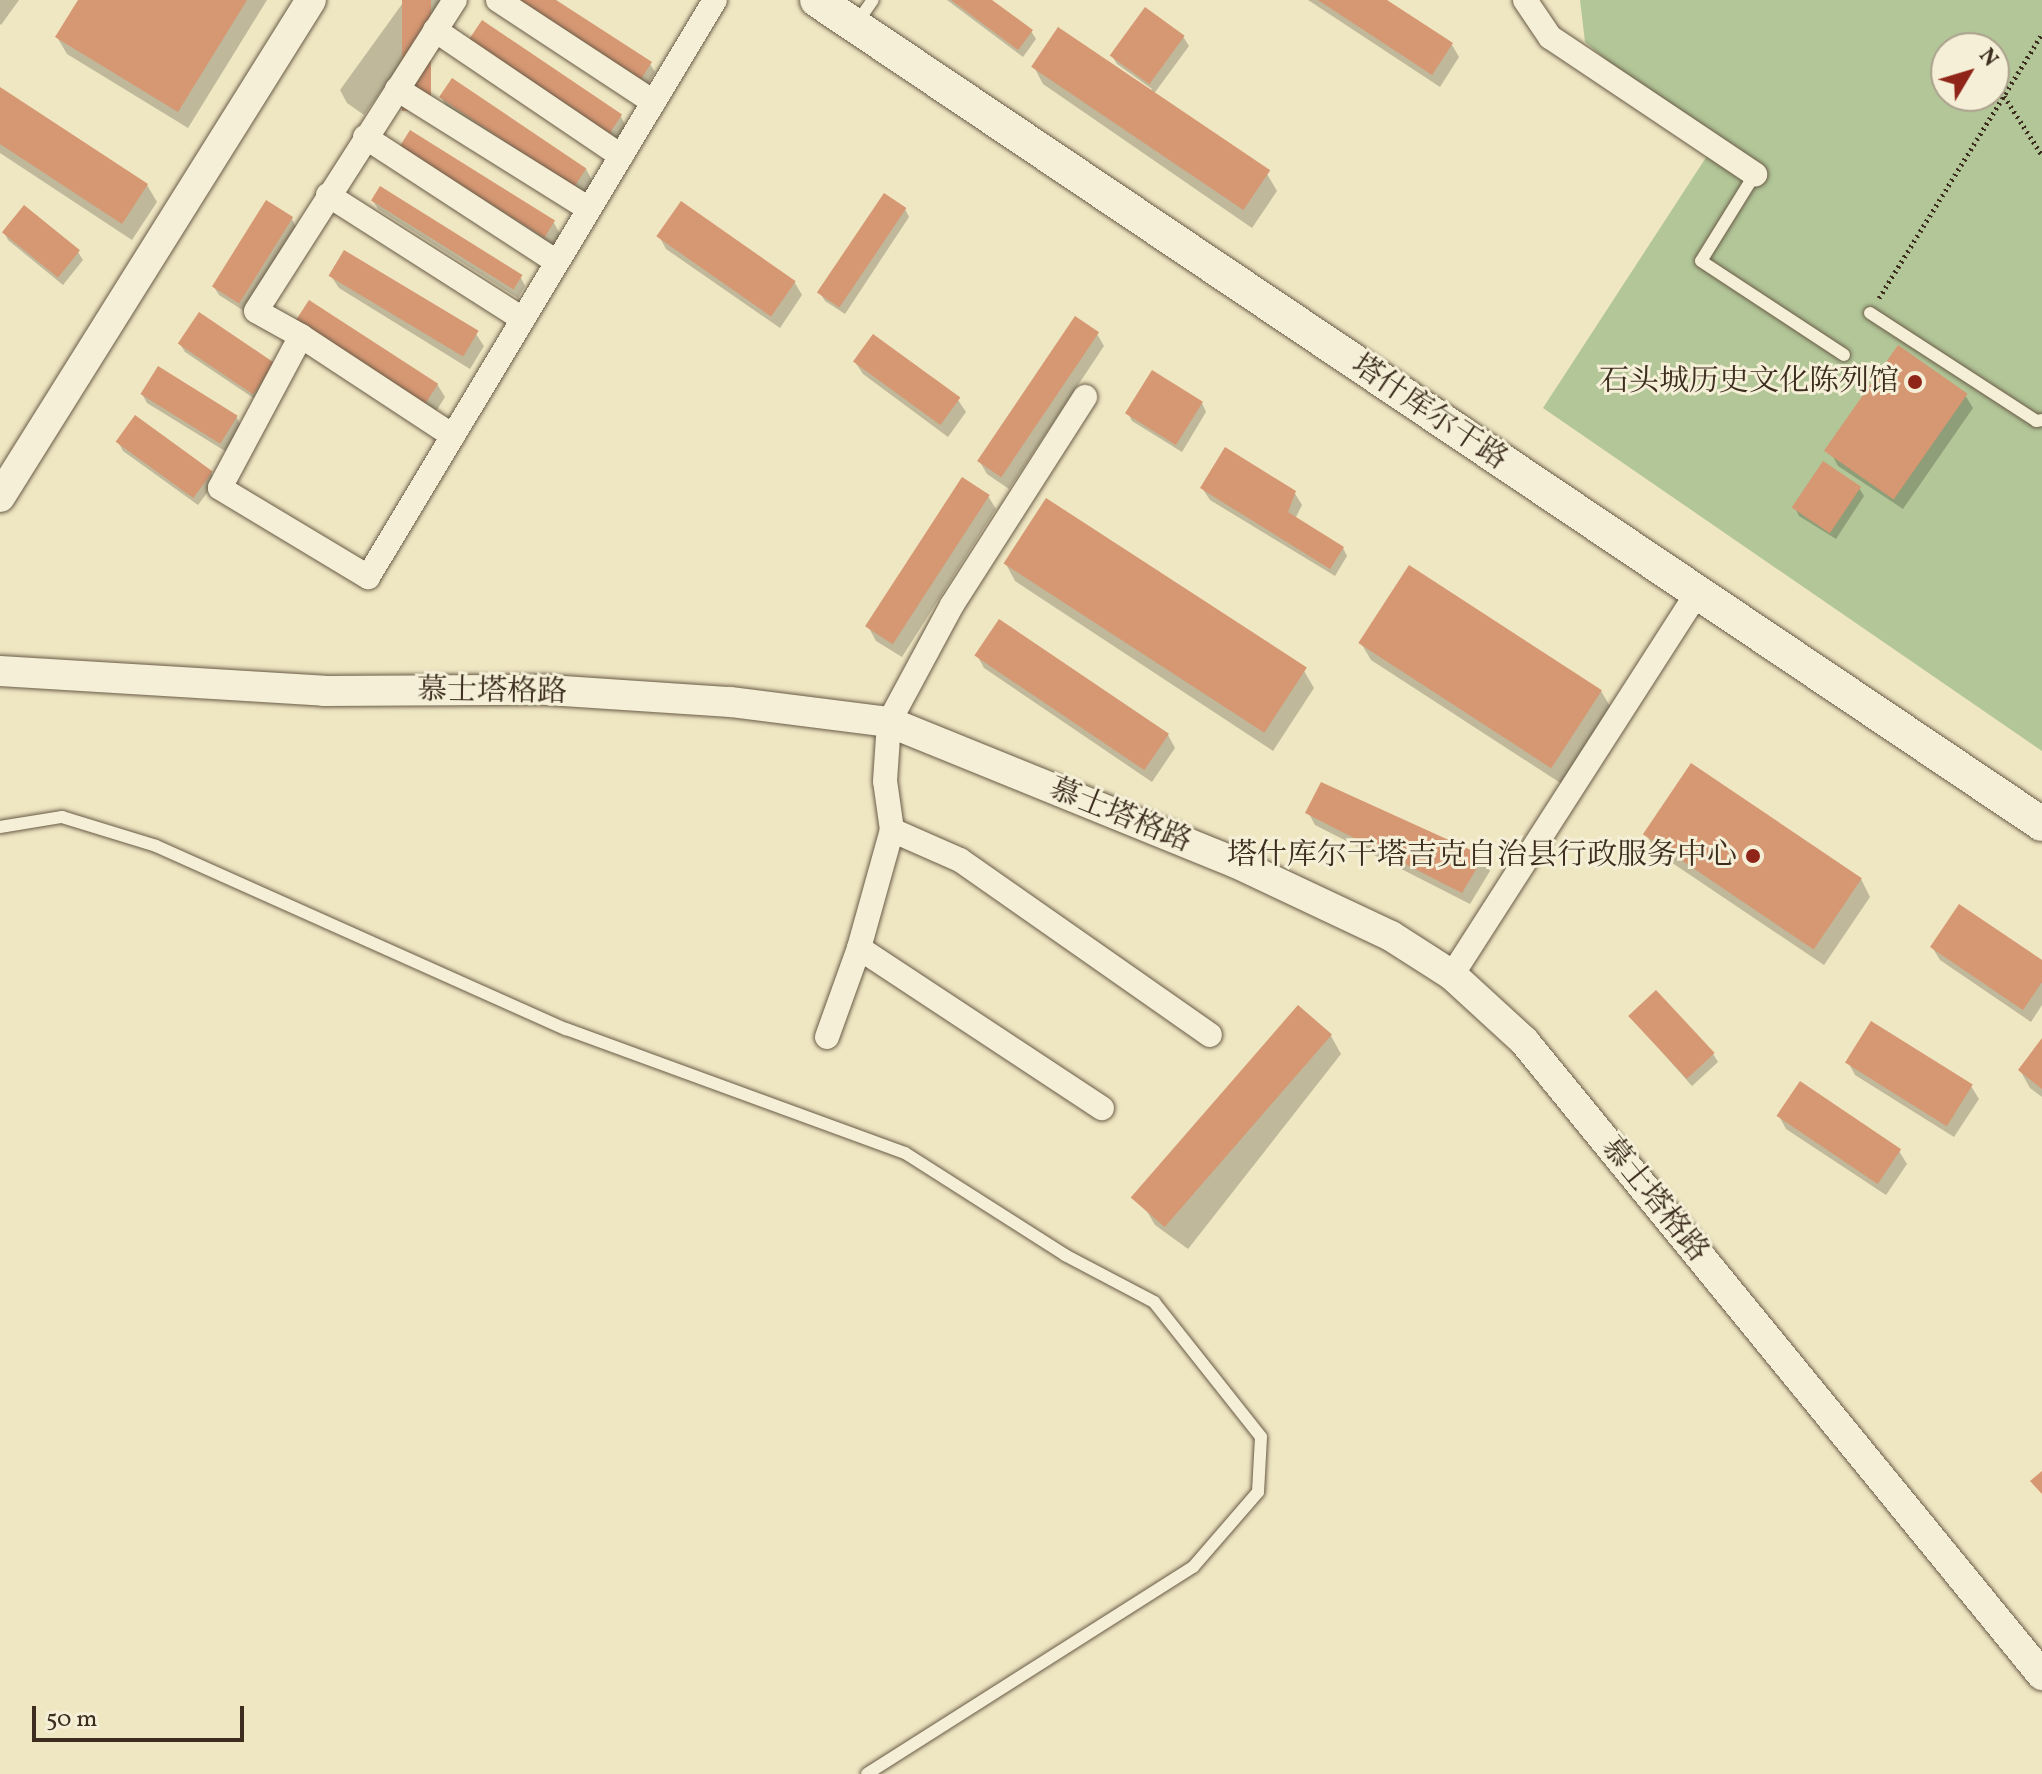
<!DOCTYPE html>
<meta charset="utf-8">
<style>
body{margin:0}
#map{position:relative;width:2042px;height:1774px;overflow:hidden;background:#efe6c2;font-family:Vollkorn,"Noto Serif SC",serif}
div>[style]{position:absolute}
.green>*{inset:0;background:#b2c698}
.shadow>*{inset:0;background:#0003}
.building>*{inset:0;background:#d69773;transform-origin:0 0}
.path>*{height:5px;margin-top:-2.5px;transform-origin:0;background:repeating-linear-gradient(90deg,#3c2d1e 0 2px,transparent 0 6px)}
.roads{filter:drop-shadow(0 0 2px #695b47) drop-shadow(0 0 2px #695b47)}
.service>*{height:12px;margin:-6px;padding:0 6px;transform-origin:6px;border-radius:6px;background:#f5efd7}
.minor>*{height:24px;margin:-12px;padding:0 12px;transform-origin:12px;border-radius:12px;background:#f5efd7}
.tertiary>*{height:30px;margin:-15px;padding:0 15px;transform-origin:15px;border-radius:15px;background:#f5efd7}
.secondary>*{height:34px;margin:-17px;padding:0 17px;transform-origin:17px;border-radius:17px;background:#f5efd7}
.dots>*{width:22px;height:22px;translate:-50% -50%;box-sizing:border-box;border:4px solid #f5efd7;border-radius:50%}
span{translate:-50% -50%;white-space:nowrap;text-align:center;line-height:1.15;-webkit-text-stroke:6px #f5efd7;paint-order:stroke}
.poi-label{font-size:30px;color:#3c2d1e}
.right{translate:-100% -50%;text-align:right}
.street-label{font-size:30px;color:#3c2d1e}
.north{position:absolute;left:1930px;top:32px;width:80px;height:80px;box-sizing:border-box;background:#f5efd7;border:2px solid #aba18d;border-radius:50%;rotate:52deg;font-size:22px;font-weight:700;line-height:32px;text-align:center;color:#3c2d1e}
.north::after{content:'';display:block;margin:auto;width:28px;height:36px;background:#8f2418;clip-path:polygon(50% 0,100% 100%,50% 72%,0 100%)}
.scale{position:absolute;left:32px;top:1706px;width:212px;height:36px;box-sizing:border-box;border:4px solid #3c2d1e;border-top:0;padding-left:10px;font-size:24px;line-height:28px;white-space:nowrap;color:#3c2d1e;-webkit-text-stroke:6px #f5efd7;paint-order:stroke}
</style>
<div id="map">
<div class="green">
<div style="clip-path:polygon(evenodd,1580px 0,2042px 0,2042px 751px,1543px 408px,1718px 139px,1636px 85px,1585px 42px,1580px 0,1946px 48px,1994px 48px,1994px 96px,1946px 96px,1946px 48px)"></div>
</div>
<div class="shadow">
<div style="clip-path:polygon(0 0,19px 0,1px 25px,0 24px)"></div>
<div style="clip-path:polygon(80px 0,267px 0,188px 128px,67px 54px,57px 37px)"></div>
<div style="clip-path:polygon(405px 0,446px 0,364px 115px,347px 103px,340px 90px)"></div>
<div style="clip-path:polygon(552px 0,650px 64px,655px 72px,644px 89px)"></div>
<div style="clip-path:polygon(947px 0,989px 0,1031px 31px,1036px 39px,1023px 57px)"></div>
<div style="clip-path:polygon(1308px 0,1384px 0,1452px 45px,1459px 57px,1440px 87px)"></div>
<div style="clip-path:polygon(1146px 10px,1184px 38px,1189px 46px,1153px 95px,1267px 174px,1277px 191px,1252px 228px,1043px 84px,1034px 67px,1150px 92px,1152px 89px,1117px 64px,1112px 56px)"></div>
<div style="clip-path:polygon(479px 52px,620px 115px,627px 128px,616px 145px)"></div>
<div style="clip-path:polygon(0 89px,147px 185px,157px 202px,132px 240px,0 153px)"></div>
<div style="clip-path:polygon(441px 97px,586px 169px,593px 182px,582px 198px,449px 110px)"></div>
<div style="clip-path:polygon(409px 160px,554px 223px,561px 236px,551px 251px)"></div>
<div style="clip-path:polygon(373px 201px,521px 278px,525px 286px,518px 298px,378px 209px)"></div>
<div style="clip-path:polygon(681px 204px,795px 283px,802px 295px,780px 328px,666px 249px,659px 236px)"></div>
<div style="clip-path:polygon(905px 209px,909px 217px,845px 314px,825px 301px,820px 293px)"></div>
<div style="clip-path:polygon(292px 219px,296px 227px,244px 311px,219px 295px,214px 287px)"></div>
<div style="clip-path:polygon(4px 232px,78px 252px,83px 260px,63px 285px,8px 240px)"></div>
<div style="clip-path:polygon(331px 276px,476px 334px,484px 346px,470px 369px,339px 288px)"></div>
<div style="clip-path:polygon(305px 334px,437px 384px,445px 397px,433px 416px)"></div>
<div style="clip-path:polygon(1097px 334px,1104px 346px,1009px 489px,987px 474px,980px 462px)"></div>
<div style="clip-path:polygon(180px 344px,273px 364px,258px 401px,185px 352px)"></div>
<div style="clip-path:polygon(855px 362px,958px 400px,966px 412px,948px 437px,863px 374px)"></div>
<div style="clip-path:polygon(142px 394px,237px 418px,241px 426px,225px 451px,147px 403px)"></div>
<div style="clip-path:polygon(1965px 395px,1973px 408px,1903px 509px,1838px 466px,1831px 453px)"></div>
<div style="clip-path:polygon(1202px 403px,1206px 412px,1182px 452px,1132px 421px,1128px 413px)"></div>
<div style="clip-path:polygon(118px 442px,211px 473px,216px 481px,198px 505px,123px 451px)"></div>
<div style="clip-path:polygon(1202px 488px,1294px 492px,1302px 505px,1295px 519px,1343px 548px,1347px 556px,1335px 576px,1210px 500px)"></div>
<div style="clip-path:polygon(1859px 488px,1864px 496px,1836px 539px,1799px 516px,1795px 508px)"></div>
<div style="clip-path:polygon(988px 496px,996px 509px,902px 657px,876px 641px,869px 628px)"></div>
<div style="clip-path:polygon(1006px 564px,1304px 671px,1314px 688px,1273px 751px,1015px 581px)"></div>
<div style="clip-path:polygon(1361px 643px,1601px 691px,1611px 708px,1562px 784px,1371px 660px)"></div>
<div style="clip-path:polygon(977px 655px,1168px 735px,1175px 748px,1152px 782px,984px 668px)"></div>
<div style="clip-path:polygon(1308px 812px,1482px 858px,1490px 871px,1470px 904px,1315px 825px)"></div>
<div style="clip-path:polygon(1646px 834px,1861px 879px,1870px 897px,1824px 965px,1656px 852px)"></div>
<div style="clip-path:polygon(1932px 947px,2042px 962px,2042px 1005px,2031px 1022px,1940px 960px)"></div>
<div style="clip-path:polygon(1298px 1008px,1331px 1036px,1341px 1054px,1188px 1249px,1155px 1225px,1145px 1208px)"></div>
<div style="clip-path:polygon(1630px 1016px,1713px 1054px,1718px 1062px,1692px 1086px)"></div>
<div style="clip-path:polygon(2042px 1041px,2042px 1097px,2030px 1088px,2020px 1070px)"></div>
<div style="clip-path:polygon(1848px 1062px,1971px 1086px,1979px 1099px,1954px 1137px,1855px 1075px)"></div>
<div style="clip-path:polygon(1779px 1116px,1899px 1151px,1907px 1164px,1886px 1195px,1786px 1129px)"></div>
</div>
<div class="building">
<div style="clip-path:polygon(78px 0,247px 0,178px 112px,55px 37px)"></div>
<div style="left:402px;top:0;width:29px;height:111px"></div>
<div style="clip-path:polygon(513px 0,556px 0,652px 62px,639px 82px)"></div>
<div style="clip-path:polygon(951px 0,992px 0,1033px 30px,1018px 50px)"></div>
<div style="clip-path:polygon(1318px 0,1387px 0,1453px 43px,1432px 75px)"></div>
<div style="left:1145px;top:7px;width:49px;height:60px;rotate:36deg"></div>
<div style="left:482px;top:20px;width:169px;height:24px;rotate:34deg"></div>
<div style="left:1058px;top:27px;width:256px;height:48px;rotate:34deg"></div>
<div style="left:452px;top:78px;width:162px;height:23px;rotate:34deg"></div>
<div style="clip-path:polygon(0 87px,148px 184px,122px 224px,0 144px)"></div>
<div style="left:410px;top:130px;width:171px;height:20px;rotate:32deg"></div>
<div style="left:380px;top:186px;width:168px;height:17px;rotate:32deg"></div>
<div style="left:884px;top:193px;width:27px;height:120px;rotate:34deg"></div>
<div style="left:266px;top:200px;width:32px;height:102px;rotate:32deg"></div>
<div style="left:681px;top:201px;width:140px;height:43px;rotate:35deg"></div>
<div style="left:24px;top:205px;width:72px;height:35px;rotate:39deg"></div>
<div style="left:344px;top:250px;width:157px;height:30px;rotate:31deg"></div>
<div style="left:309px;top:300px;width:154px;height:25px;rotate:33deg"></div>
<div style="left:199px;top:312px;width:91px;height:38px;rotate:34deg"></div>
<div style="left:1075px;top:316px;width:29px;height:175px;rotate:34deg"></div>
<div style="left:873px;top:334px;width:108px;height:34px;rotate:36deg"></div>
<div style="left:1898px;top:345px;width:85px;height:129px;rotate:35deg"></div>
<div style="left:158px;top:366px;width:94px;height:33px;rotate:32deg"></div>
<div style="left:1152px;top:370px;width:60px;height:51px;rotate:32deg"></div>
<div style="left:135px;top:415px;width:96px;height:33px;rotate:36deg"></div>
<div style="clip-path:polygon(1225px 447px,1296px 491px,1288px 512px,1344px 547px,1330px 569px,1200px 488px)"></div>
<div style="left:1823px;top:461px;width:46px;height:56px;rotate:34deg"></div>
<div style="left:962px;top:477px;width:33px;height:178px;rotate:33deg"></div>
<div style="left:1046px;top:498px;width:311px;height:78px;rotate:33deg"></div>
<div style="left:1409px;top:565px;width:230px;height:93px;rotate:33deg"></div>
<div style="left:999px;top:619px;width:205px;height:44px;rotate:34deg"></div>
<div style="left:1691px;top:763px;width:206px;height:86px;rotate:34deg"></div>
<div style="clip-path:polygon(1321px 782px,1484px 856px,1462px 893px,1305px 813px)"></div>
<div style="clip-path:polygon(1959px 904px,2042px 960px,2042px 982px,2023px 1010px,1930px 947px)"></div>
<div style="left:1656px;top:990px;width:86px;height:38px;rotate:47deg"></div>
<div style="left:1298px;top:1005px;width:45px;height:255px;rotate:41deg"></div>
<div style="left:1871px;top:1021px;width:120px;height:49px;rotate:32deg"></div>
<div style="clip-path:polygon(2042px 1038px,2042px 1089px,2018px 1070px)"></div>
<div style="left:1800px;top:1081px;width:122px;height:42px;rotate:34deg"></div>
<div style="clip-path:polygon(2042px 1471px,2042px 1494px,2030px 1481px)"></div>
</div>
<div class="path">
<div style="left:2004px;top:96px;width:70px;rotate:57.2deg"></div>
<div style="left:1879px;top:298px;width:310px;rotate:-58.3deg"></div>
</div>
<div class="roads">
<div class="service">
<div style="left:856px;top:24px;width:29px;rotate:-55deg"></div>
<div style="left:1755px;top:174px;width:102px;rotate:121.8deg"></div>
<div style="left:1701px;top:261px;width:171px;rotate:33.3deg"></div>
<div style="left:1870px;top:313px;width:198px;rotate:33deg"></div>
<div style="left:2036px;top:421px;width:6px;rotate:-9deg"></div>
<div style="left:0;top:827px;width:63px;rotate:-9.2deg"></div>
<div style="left:62px;top:817px;width:98px;rotate:17.1deg"></div>
<div style="left:156px;top:846px;width:449px;rotate:24.1deg"></div>
<div style="left:566px;top:1029px;width:361px;rotate:20.1deg"></div>
<div style="left:905px;top:1153px;width:190px;rotate:32.5deg"></div>
<div style="left:1065px;top:1255px;width:101px;rotate:27.8deg"></div>
<div style="left:1154px;top:1302px;width:172px;rotate:51.6deg"></div>
<div style="left:1261px;top:1437px;width:55px;rotate:93.1deg"></div>
<div style="left:1258px;top:1492px;width:99px;rotate:130.9deg"></div>
<div style="left:1193px;top:1567px;width:386px;rotate:147.6deg"></div>
</div>
<div class="minor">
<div style="left:498px;top:0;width:186px;rotate:33.3deg"></div>
<div style="left:1525px;top:0;width:45px;rotate:56deg"></div>
<div style="left:1550px;top:37px;width:247px;rotate:33.8deg"></div>
<div style="left:435px;top:30px;width:225px;rotate:34.1deg"></div>
<div style="left:397px;top:89px;width:226px;rotate:32deg"></div>
<div style="left:365px;top:137px;width:229px;rotate:33.1deg"></div>
<div style="left:328px;top:195px;width:231px;rotate:32.5deg"></div>
<div style="left:301px;top:336px;width:172px;rotate:118.1deg"></div>
<div style="left:220px;top:488px;width:173px;rotate:31deg"></div>
<div style="left:368px;top:577px;width:673px;rotate:-58.98deg"></div>
<div style="left:453px;top:436px;width:182px;rotate:-146.7deg"></div>
<div style="left:301px;top:336px;width:51px;rotate:-150.9deg"></div>
<div style="left:256px;top:311px;width:369px;rotate:-57.4deg"></div>
<div style="left:892px;top:830px;width:74px;rotate:23.8deg"></div>
<div style="left:960px;top:860px;width:305px;rotate:35deg"></div>
<div style="left:859px;top:948px;width:291px;rotate:33.4deg"></div>
<div style="left:1452px;top:975px;width:454px;rotate:-57.3deg"></div>
<div style="left:827px;top:1037px;width:95px;rotate:-70.2deg"></div>
<div style="left:859px;top:948px;width:123px;rotate:-74.4deg"></div>
<div style="left:892px;top:830px;width:49px;rotate:-98.1deg"></div>
<div style="left:885px;top:781px;width:59px;rotate:-86.1deg"></div>
<div style="left:889px;top:722px;width:133px;rotate:-61.7deg"></div>
<div style="left:952px;top:605px;width:247px;rotate:-57.4deg"></div>
</div>
<div class="tertiary">
<div style="left:0;top:497px;width:586px;rotate:-57.96deg"></div>
<div style="left:0;top:671px;width:325px;rotate:3.5deg"></div>
<div style="left:324px;top:691px;width:224px;rotate:-0.3deg"></div>
<div style="left:548px;top:690px;width:183px;rotate:3.8deg"></div>
<div style="left:731px;top:702px;width:159px;rotate:7.2deg"></div>
<div style="left:889px;top:722px;width:375px;rotate:22.1deg"></div>
<div style="left:1236px;top:863px;width:171px;rotate:25.2deg"></div>
<div style="left:1391px;top:936px;width:72px;rotate:32.6deg"></div>
<div style="left:1452px;top:975px;width:98px;rotate:42.5deg"></div>
<div style="left:1524px;top:1041px;width:819px;rotate:50.75deg"></div>
</div>
<div class="secondary">
<div style="left:817px;top:0;width:1476px;rotate:33.93deg"></div>
</div>
</div>
<div class="dots">
<div style="left:1915px;top:382px;background:#8f2418"></div>
<div style="left:1753px;top:856px;background:#8f2418"></div>
</div>
<div class="poi-label">
<span class="right" style="left:1899px;top:382px">石头城历史文化陈列馆</span>
<span class="right" style="left:1737px;top:856px">塔什库尔干塔吉克自治县行政服务中心</span>
</div>
<div class="street-label">
<span style="left:1429px;top:413px;rotate:34deg">塔什库尔干路</span>
<span style="left:492px;top:692px;rotate:1deg">慕士塔格路</span>
<span style="left:1120px;top:816px;rotate:22deg">慕士塔格路</span>
<span style="left:1654px;top:1200px;rotate:51deg">慕士塔格路</span>
</div>
<div class="north">N</div>
<div class="scale">50 m</div>
</div>
